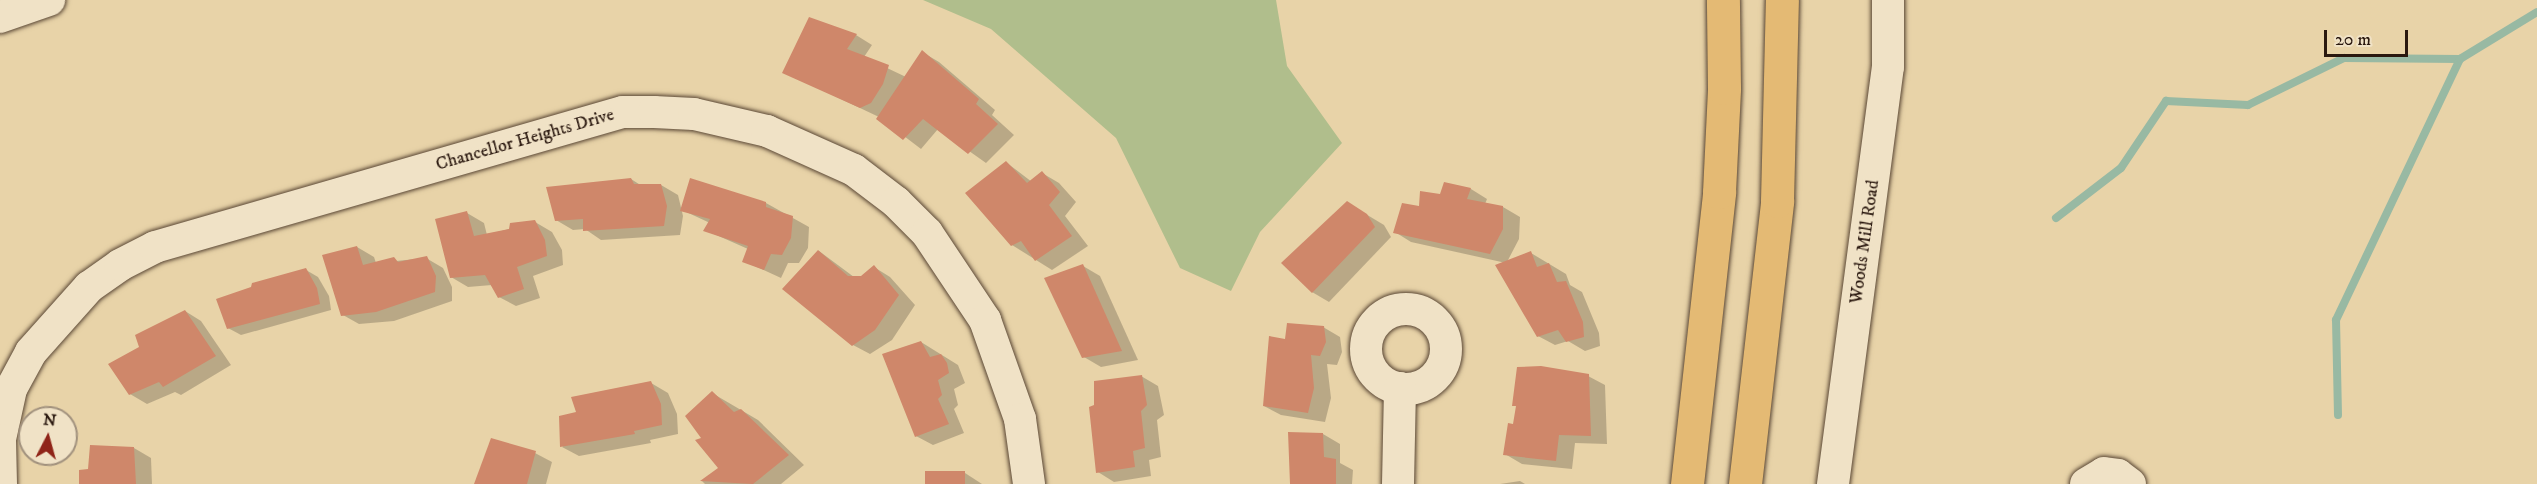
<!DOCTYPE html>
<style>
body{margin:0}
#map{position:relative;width:2537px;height:484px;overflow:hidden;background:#e8d3a8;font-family:"IM FELL DW Pica",serif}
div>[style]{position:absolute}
.green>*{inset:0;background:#b0be8c}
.shadow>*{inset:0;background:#0003}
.stream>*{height:8px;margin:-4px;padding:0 4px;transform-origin:4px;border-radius:4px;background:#98b9a3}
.building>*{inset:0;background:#cf876a;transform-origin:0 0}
.roads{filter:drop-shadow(0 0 2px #5a4735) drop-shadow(0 0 2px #5a4735)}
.street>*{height:32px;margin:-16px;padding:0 16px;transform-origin:16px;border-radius:16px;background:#f0e2c6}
.street>.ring{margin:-16px;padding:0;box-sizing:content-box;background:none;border:32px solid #f0e2c6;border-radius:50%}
.highway>*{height:33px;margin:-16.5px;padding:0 16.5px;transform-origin:16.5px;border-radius:16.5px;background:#e4ba74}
span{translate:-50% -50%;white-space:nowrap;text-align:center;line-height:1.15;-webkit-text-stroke:6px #f0e2c6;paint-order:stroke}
.street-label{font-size:18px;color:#2a180f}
.north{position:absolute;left:18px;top:406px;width:60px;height:60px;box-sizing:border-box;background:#f0e2c6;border:2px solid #a1917d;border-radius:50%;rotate:6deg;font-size:16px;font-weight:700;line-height:24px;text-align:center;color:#2a180f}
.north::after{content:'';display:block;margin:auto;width:21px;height:27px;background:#8f2418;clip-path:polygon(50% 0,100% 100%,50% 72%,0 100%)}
.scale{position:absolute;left:2324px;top:30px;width:84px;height:27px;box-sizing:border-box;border:3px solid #2a180f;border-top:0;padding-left:8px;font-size:18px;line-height:21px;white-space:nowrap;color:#2a180f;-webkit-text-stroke:4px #f0e2c6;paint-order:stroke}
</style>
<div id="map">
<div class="green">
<div style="clip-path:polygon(923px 0,1276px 0,1287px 66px,1342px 143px,1260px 232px,1231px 291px,1180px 268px,1116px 138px,991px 29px)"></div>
</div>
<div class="shadow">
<div style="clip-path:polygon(856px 35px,872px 45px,864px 57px,906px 77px,922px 52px,939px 62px,995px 110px,992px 115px,1014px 135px,986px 163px,938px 129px,921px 149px,879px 117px,784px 72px)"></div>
<div style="clip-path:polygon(1007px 163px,1032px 182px,1042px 173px,1059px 183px,1076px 202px,1065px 216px,1088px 246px,1052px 270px,1012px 245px)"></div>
<div style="clip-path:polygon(631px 179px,642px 186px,661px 185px,678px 195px,683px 216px,680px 235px,601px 240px,585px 229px,573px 230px,556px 220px)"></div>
<div style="clip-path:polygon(1445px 184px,1471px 189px,1487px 199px,1485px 204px,1503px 207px,1520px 217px,1519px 239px,1507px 262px,1531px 253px,1566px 274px,1570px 285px,1582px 292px,1599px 333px,1600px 346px,1585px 351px,1568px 341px,1555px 345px,1538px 336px,1506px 263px,1411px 242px,1395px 232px,1420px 208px,1441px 196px)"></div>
<div style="clip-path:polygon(766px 203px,809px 227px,808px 248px,799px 263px,788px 263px,781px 278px,744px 261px,748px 249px,705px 230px,710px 223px,682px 210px)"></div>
<div style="clip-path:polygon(467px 213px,484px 223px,487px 235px,535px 222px,552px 232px,562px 250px,563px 265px,533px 276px,540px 298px,516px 306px,499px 297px,492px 285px,468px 287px,451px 277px)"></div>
<div style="clip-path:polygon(1364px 213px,1384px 225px,1391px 237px,1329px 302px,1312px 292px)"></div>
<div style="clip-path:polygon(357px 247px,374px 257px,376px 263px,426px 258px,443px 268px,452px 287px,452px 301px,394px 321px,359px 324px,343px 315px)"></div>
<div style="clip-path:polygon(819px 251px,854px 277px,861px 278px,874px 267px,890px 277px,915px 305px,892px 340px,870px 354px,853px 345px)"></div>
<div style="clip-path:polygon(1083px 266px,1100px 276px,1138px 360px,1101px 367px,1084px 357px)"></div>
<div style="clip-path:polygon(306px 270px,318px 277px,329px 296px,331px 310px,241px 335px,228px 328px)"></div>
<div style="clip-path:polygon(185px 311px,201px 321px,231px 365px,181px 395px,175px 392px,147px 404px,130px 394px,141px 348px)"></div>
<div style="clip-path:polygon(1323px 327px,1340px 337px,1342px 352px,1337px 365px,1327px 364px,1331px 398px,1325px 422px,1281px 415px,1264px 406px,1287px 340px)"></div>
<div style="clip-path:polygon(921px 342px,958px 365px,965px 383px,954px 389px,958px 405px,954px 409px,964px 433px,933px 445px,916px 436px)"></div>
<div style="clip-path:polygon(1141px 376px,1158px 386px,1164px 415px,1157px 420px,1161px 457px,1149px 460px,1151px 476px,1114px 482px,1098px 472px,1096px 406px)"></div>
<div style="clip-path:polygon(1588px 376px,1605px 385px,1607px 444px,1575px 443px,1572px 469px,1522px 464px,1505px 454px,1515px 426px,1518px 407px,1513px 405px)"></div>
<div style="clip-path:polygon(651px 383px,668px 393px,677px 414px,678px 434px,650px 440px,651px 443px,579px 456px,562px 447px)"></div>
<div style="clip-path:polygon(712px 393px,758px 420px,804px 465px,781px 484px,705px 484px,702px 481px,720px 468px)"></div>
<div style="clip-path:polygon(1323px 434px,1340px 444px,1340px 463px,1353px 470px,1352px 484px,1292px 484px)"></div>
<div style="clip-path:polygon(134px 448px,151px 458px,152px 484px,81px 484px,89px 471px)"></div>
<div style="clip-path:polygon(535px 453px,552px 462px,546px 484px,476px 484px)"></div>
<div style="clip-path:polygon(965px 473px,982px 484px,925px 484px)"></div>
<div style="clip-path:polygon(1520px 481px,1525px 484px,1500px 484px)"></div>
</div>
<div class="stream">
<div style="left:2056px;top:218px;width:82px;rotate:-37.6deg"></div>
<div style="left:2121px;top:168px;width:81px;rotate:-56.1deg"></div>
<div style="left:2166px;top:101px;width:82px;rotate:2.8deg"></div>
<div style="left:2248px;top:105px;width:107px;rotate:-26.1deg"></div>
<div style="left:2344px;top:58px;width:116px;rotate:0.5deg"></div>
<div style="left:2338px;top:415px;width:95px;rotate:-91.2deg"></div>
<div style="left:2336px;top:320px;width:289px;rotate:-64.6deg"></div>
<div style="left:2460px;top:59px;width:90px;rotate:-31.4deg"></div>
</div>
<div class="building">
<div style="clip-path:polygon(809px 17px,857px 34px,847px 49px,889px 65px,883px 84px,871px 103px,860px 108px,782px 73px)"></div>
<div style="clip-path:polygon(922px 50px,979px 99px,976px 104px,998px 124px,968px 154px,923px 119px,903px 140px,876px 119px)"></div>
<div style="clip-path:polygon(1006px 161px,1027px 183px,1042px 171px,1060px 192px,1049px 205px,1072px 236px,1035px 261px,1021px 241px,1011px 246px,965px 193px)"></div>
<div style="clip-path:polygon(631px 178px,634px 184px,661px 184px,667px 206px,664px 226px,583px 231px,583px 219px,555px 221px,546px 187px)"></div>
<div style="clip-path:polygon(690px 178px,766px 202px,766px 207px,793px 216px,791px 238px,782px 255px,771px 254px,764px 270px,742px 262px,748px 246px,703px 231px,710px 219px,680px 211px)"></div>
<div style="clip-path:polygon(1444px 182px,1471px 188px,1467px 199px,1503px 206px,1503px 229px,1490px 254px,1393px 233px,1402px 203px,1419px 206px,1420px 191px,1440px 194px)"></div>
<div style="clip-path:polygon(1347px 201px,1367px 214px,1375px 227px,1312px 293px,1281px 263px)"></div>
<div style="clip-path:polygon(467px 211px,474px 236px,509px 229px,510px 223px,535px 220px,545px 240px,547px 256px,517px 267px,524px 289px,498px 298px,485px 275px,450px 278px,435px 219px)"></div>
<div style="clip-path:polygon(357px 246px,363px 265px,394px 257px,398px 262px,427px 256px,436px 276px,435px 292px,376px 312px,341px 316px,322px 255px)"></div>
<div style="clip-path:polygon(818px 250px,848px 276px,861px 276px,874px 265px,899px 295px,875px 330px,852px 346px,782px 289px)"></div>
<div style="clip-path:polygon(1531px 251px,1537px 267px,1549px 263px,1557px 282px,1566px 281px,1583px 322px,1584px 337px,1566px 342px,1558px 330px,1537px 337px,1495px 265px)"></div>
<div style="clip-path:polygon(1083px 264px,1122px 351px,1082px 358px,1044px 278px)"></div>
<div style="clip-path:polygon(306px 268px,317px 288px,320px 304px,227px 329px,216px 299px,251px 287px,252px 283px)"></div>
<div style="clip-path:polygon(185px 310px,216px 356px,163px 387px,159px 382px,129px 395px,108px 364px,139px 347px,135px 335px)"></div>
<div style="clip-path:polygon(1287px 323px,1324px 326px,1326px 342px,1320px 356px,1311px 355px,1314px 388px,1308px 413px,1263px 406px,1269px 336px,1285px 339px)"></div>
<div style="clip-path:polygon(921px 341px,930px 357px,941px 354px,947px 363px,949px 373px,938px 380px,942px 395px,938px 399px,949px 424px,915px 437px,882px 354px)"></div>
<div style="clip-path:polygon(1541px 366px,1589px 374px,1591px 436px,1559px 435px,1556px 461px,1503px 455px,1508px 423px,1513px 424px,1516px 406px,1512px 406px,1517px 367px)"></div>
<div style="clip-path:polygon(1142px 375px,1147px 405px,1141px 411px,1145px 448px,1133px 451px,1135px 467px,1096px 473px,1089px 407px,1094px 405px,1094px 381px)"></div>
<div style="clip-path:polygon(651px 381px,661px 404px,662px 425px,634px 431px,635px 434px,560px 447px,559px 416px,576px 412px,571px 397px)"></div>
<div style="clip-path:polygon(712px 391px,734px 412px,741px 409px,789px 455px,753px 484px,700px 481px,718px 468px,695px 440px,701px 438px,685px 416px)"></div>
<div style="clip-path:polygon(1288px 432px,1323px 433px,1324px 457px,1336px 459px,1336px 484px,1290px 484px)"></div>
<div style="clip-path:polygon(491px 438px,536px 451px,527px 484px,474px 484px)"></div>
<div style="clip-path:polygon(90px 445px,134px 447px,136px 484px,79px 484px,79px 470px,88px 469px)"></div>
<div style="left:925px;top:471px;width:40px;height:13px"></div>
</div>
<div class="roads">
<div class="street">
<div style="left:0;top:17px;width:52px;rotate:-19.1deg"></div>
<div class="ring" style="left:1366px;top:309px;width:48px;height:48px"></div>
<div style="left:0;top:439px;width:51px;rotate:-77.6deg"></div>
<div style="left:11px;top:389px;width:42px;rotate:-61.6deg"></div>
<div style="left:31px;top:352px;width:87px;rotate:-48.3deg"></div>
<div style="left:89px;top:287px;width:38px;rotate:-35deg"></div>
<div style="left:120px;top:265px;width:39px;rotate:-27deg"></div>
<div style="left:155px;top:247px;width:487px;rotate:-16.1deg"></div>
<div style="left:623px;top:112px;width:31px"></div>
<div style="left:654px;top:112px;width:40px;rotate:2.9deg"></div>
<div style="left:694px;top:114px;width:75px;rotate:13.1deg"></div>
<div style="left:767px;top:131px;width:95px;rotate:24.1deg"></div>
<div style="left:854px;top:170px;width:53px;rotate:37.3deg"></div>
<div style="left:896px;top:202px;width:44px;rotate:45deg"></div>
<div style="left:927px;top:233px;width:105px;rotate:56.3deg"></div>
<div style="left:985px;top:320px;width:105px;rotate:70.5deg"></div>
<div style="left:1020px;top:419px;width:66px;rotate:82.1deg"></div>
<div style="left:0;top:440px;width:44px;rotate:88.7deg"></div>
<div style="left:1398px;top:484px;width:96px;rotate:-88.8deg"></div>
<div style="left:1833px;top:484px;width:421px;rotate:-82.5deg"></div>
<div style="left:1888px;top:67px;width:67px;rotate:-90deg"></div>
<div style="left:2086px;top:484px;width:21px;rotate:-31deg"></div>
<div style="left:2104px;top:473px;width:14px;rotate:8deg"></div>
<div style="left:2118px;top:475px;width:15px;rotate:37deg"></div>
</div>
<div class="highway">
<div style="left:1687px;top:484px;width:294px;rotate:-83.7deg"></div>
<div style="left:1719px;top:192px;width:104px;rotate:-87.2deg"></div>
<div style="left:1724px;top:88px;width:88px;rotate:-90.7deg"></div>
<div style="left:1745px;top:484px;width:285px;rotate:-83.5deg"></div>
<div style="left:1777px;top:201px;width:201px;rotate:-88.6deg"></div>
</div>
</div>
<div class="street-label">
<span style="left:525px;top:140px;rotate:-16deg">Chancellor Heights Drive</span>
<span style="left:1865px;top:242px;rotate:-82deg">Woods Mill Road</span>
</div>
<div class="north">N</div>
<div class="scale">20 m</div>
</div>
